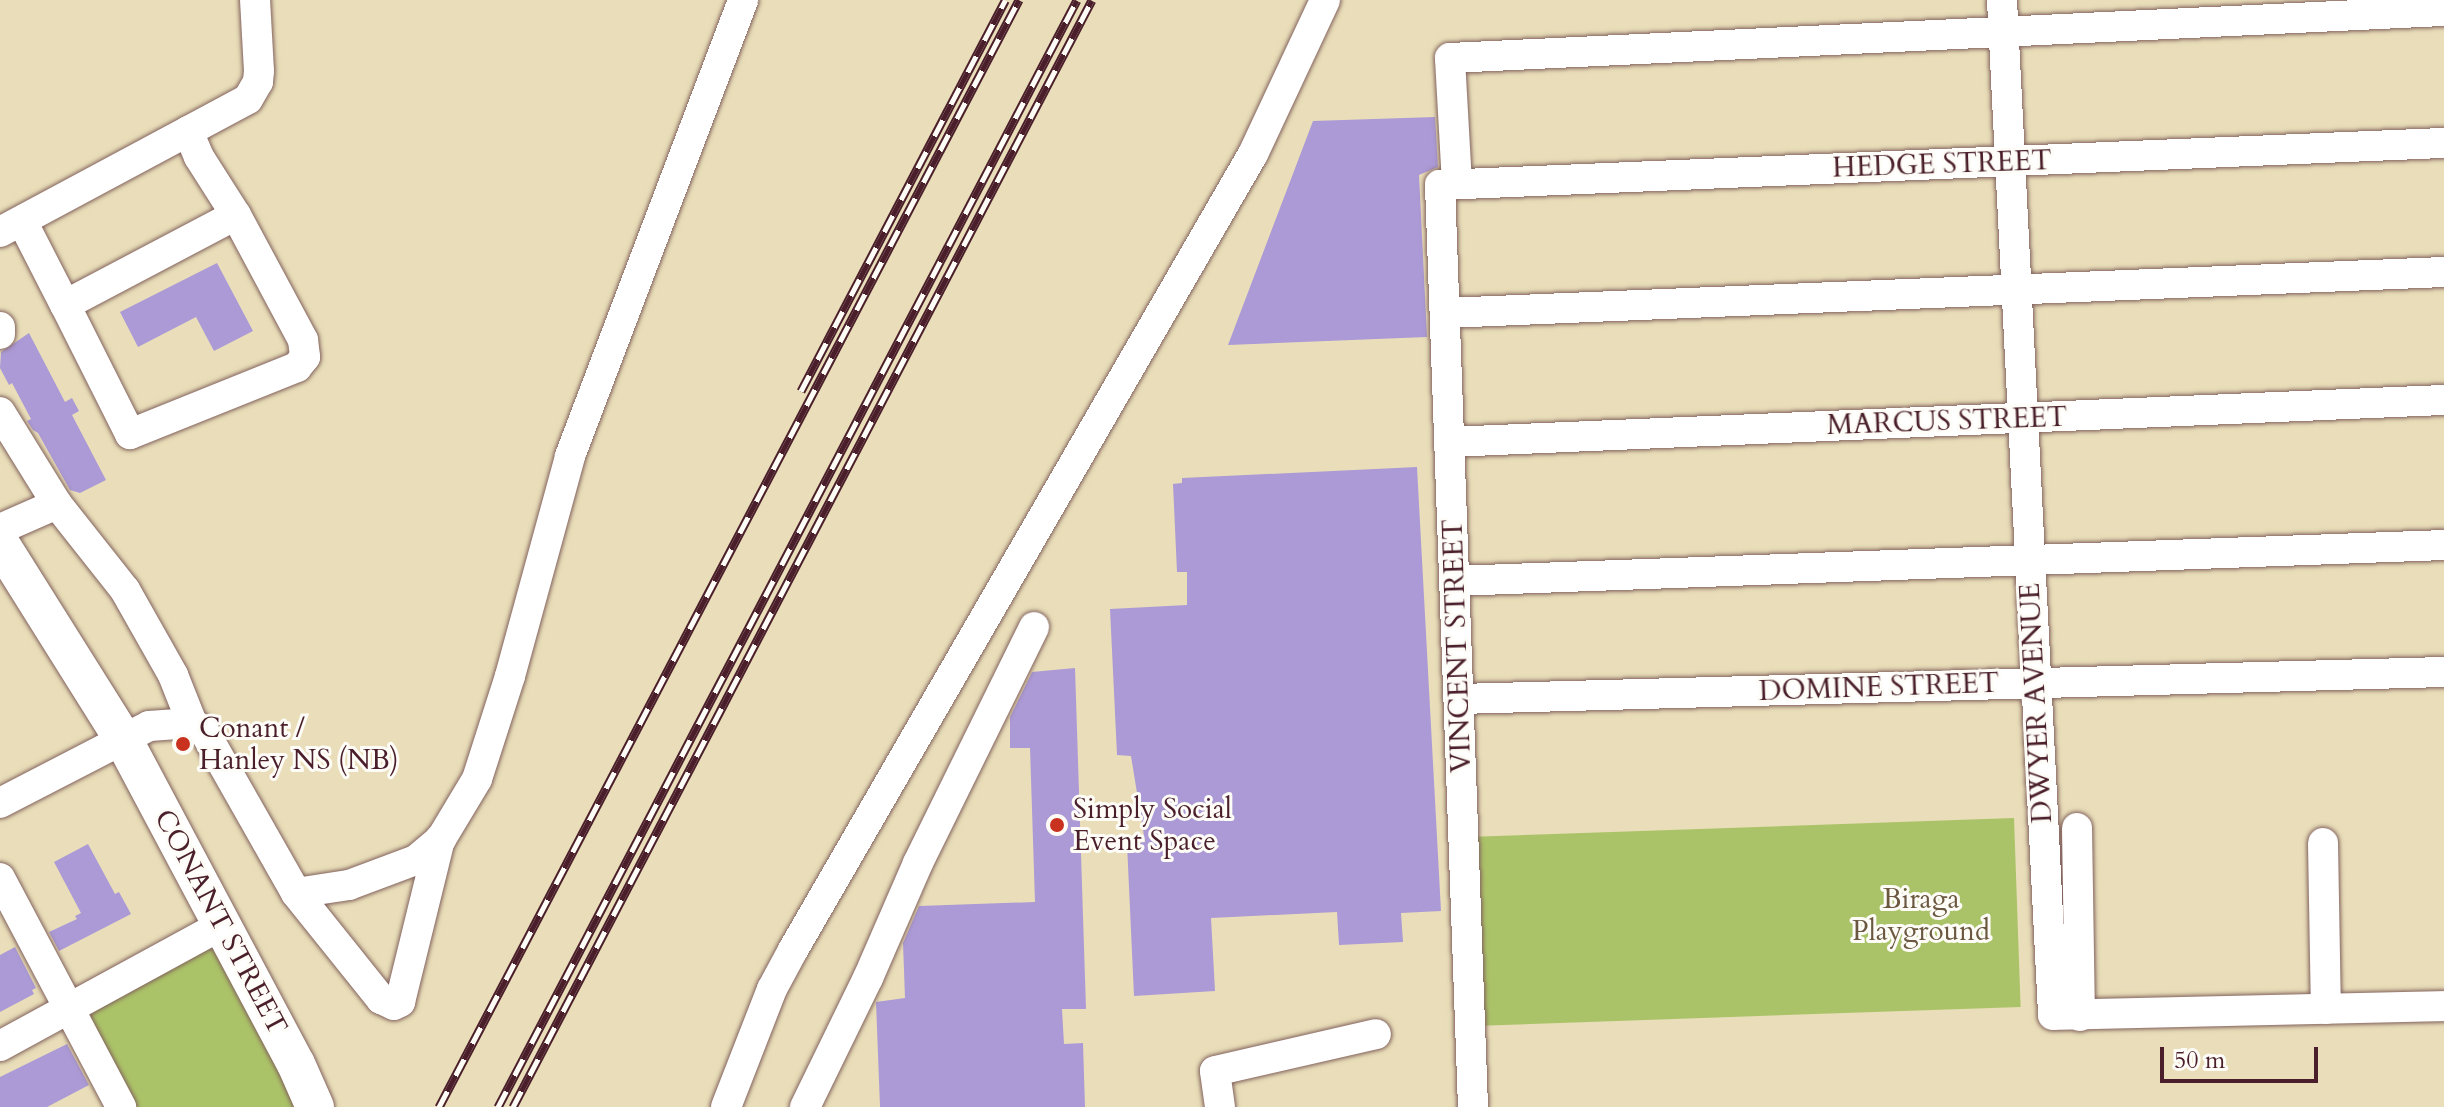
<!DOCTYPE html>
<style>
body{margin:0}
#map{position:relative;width:2444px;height:1107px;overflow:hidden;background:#e9deb9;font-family:Cardo,serif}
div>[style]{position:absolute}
.green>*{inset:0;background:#abc368;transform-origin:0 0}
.building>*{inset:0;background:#ab9ad6}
.roads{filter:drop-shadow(0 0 2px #82625d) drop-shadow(0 0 2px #82625d)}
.minor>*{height:30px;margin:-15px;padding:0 15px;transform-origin:15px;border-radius:15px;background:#fff}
.major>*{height:38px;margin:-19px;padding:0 19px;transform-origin:19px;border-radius:19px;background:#fff}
.rail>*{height:9px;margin-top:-4.5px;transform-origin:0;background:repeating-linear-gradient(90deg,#fdfcf7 0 18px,#4a1f2b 0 36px);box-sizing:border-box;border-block:2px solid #4a1f2b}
.dots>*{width:22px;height:22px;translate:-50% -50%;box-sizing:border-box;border:4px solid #fdfcf7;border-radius:50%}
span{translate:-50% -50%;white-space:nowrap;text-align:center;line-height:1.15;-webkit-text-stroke:6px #fdfcf7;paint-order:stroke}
.street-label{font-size:28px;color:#4a1f2b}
.poi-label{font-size:28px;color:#4a1f2b}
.left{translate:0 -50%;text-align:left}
.park-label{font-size:28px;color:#6c5840}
.scale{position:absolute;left:2160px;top:1047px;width:158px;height:36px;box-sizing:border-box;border:4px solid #4a1f2b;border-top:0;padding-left:10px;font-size:24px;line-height:28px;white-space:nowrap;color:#4a1f2b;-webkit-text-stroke:6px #fdfcf7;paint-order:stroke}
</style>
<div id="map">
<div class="green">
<div style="left:2014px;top:818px;width:189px;height:540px;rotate:88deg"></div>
<div style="clip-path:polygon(222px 925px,315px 1107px,121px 1107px,71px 1009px)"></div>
</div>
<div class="building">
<div style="clip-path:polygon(1435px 117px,1438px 167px,1419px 175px,1427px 337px,1228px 345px,1313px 121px)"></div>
<div style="clip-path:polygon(217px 263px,253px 331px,214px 351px,196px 317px,138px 347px,120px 312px)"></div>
<div style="clip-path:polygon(29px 333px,65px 402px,72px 398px,79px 411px,72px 415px,106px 480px,80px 493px,70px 490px,38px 433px,33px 430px,27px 421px,31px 419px,12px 383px,9px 385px,0 368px,1px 352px)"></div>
<div style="clip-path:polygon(1417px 467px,1441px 911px,1401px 913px,1403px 942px,1339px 945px,1337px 912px,1211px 918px,1215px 991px,1134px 996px,1127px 844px,1145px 842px,1131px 756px,1117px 755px,1110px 609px,1187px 605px,1187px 572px,1177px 572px,1173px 484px,1182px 483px,1182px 478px)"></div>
<div style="clip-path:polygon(1075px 668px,1086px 1009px,1062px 1009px,1064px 1044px,1083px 1043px,1085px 1107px,880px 1107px,876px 1002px,905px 998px,903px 943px,919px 906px,1035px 902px,1030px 748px,1010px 748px,1010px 717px,1032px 672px)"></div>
<div style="clip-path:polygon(88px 844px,115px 894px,119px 892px,131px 914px,59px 951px,49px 932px,77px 919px,75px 916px,81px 913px,54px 862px)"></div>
<div style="clip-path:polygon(15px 947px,36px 988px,32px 990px,34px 994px,0 1012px,0 955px)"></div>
<div style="clip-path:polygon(67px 1044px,89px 1085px,47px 1107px,0 1107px,0 1077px)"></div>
</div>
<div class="roads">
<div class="minor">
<div style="left:2002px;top:0;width:1016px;rotate:87.12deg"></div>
<div style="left:2053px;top:1015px;width:391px;rotate:-1.3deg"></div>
<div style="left:188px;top:131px;width:28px;rotate:67deg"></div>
<div style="left:199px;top:157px;width:69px;rotate:57.5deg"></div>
<div style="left:1457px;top:184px;width:126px;rotate:-93.2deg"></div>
<div style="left:1450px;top:58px;width:995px;rotate:-2.71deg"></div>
<div style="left:22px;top:221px;width:94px;rotate:62.9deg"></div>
<div style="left:65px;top:305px;width:193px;rotate:-27.8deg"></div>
<div style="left:236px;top:215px;width:142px;rotate:61.8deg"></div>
<div style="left:303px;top:340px;width:17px;rotate:83deg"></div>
<div style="left:305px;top:357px;width:13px;rotate:129deg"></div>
<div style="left:297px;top:367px;width:180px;rotate:158.1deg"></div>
<div style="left:130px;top:434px;width:144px;rotate:-116.7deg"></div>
<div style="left:0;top:232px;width:281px;rotate:-28.2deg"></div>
<div style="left:248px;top:99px;width:20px;rotate:-60deg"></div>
<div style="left:258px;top:82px;width:11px;rotate:-85deg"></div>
<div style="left:259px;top:71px;width:71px;rotate:-93.2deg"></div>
<div style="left:1445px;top:313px;width:1000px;rotate:-2.35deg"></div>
<div style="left:0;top:327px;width:7px;rotate:90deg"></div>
<div style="left:0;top:412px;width:108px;rotate:58.2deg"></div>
<div style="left:57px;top:504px;width:110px;rotate:51.7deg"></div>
<div style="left:125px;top:590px;width:98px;rotate:60.5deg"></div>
<div style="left:173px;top:675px;width:52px;rotate:68.4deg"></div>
<div style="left:1449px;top:442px;width:996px;rotate:-2.42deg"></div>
<div style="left:0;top:529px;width:62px;rotate:-23.7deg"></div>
<div style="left:1454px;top:581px;width:991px;rotate:-2.08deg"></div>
<div style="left:1459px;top:699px;width:985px;rotate:-1.57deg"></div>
<div style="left:0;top:803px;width:168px;rotate:-27.3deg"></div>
<div style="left:149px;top:726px;width:43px;rotate:-4deg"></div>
<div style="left:192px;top:723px;width:14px;rotate:34deg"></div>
<div style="left:204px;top:731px;width:186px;rotate:60.4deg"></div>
<div style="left:296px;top:893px;width:136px;rotate:51.3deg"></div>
<div style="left:381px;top:999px;width:14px;rotate:25deg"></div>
<div style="left:394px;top:1005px;width:7px;rotate:-27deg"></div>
<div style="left:400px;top:1002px;width:168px;rotate:-76.2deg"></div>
<div style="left:2077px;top:828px;width:188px;rotate:89.1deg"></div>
<div style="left:2323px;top:843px;width:166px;rotate:89deg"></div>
<div style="left:0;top:878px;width:259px;rotate:62.1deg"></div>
<div style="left:296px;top:893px;width:54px;rotate:-8.6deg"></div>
<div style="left:349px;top:885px;width:72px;rotate:-20.5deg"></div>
<div style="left:416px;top:860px;width:33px;rotate:-40deg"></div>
<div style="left:441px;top:839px;width:70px;rotate:-59deg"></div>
<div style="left:477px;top:779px;width:108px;rotate:-72.2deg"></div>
<div style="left:510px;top:676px;width:228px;rotate:-74.7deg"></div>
<div style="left:570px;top:456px;width:488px;rotate:-69.2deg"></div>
<div style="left:0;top:1046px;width:253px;rotate:-28.6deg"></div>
<div style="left:726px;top:1107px;width:127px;rotate:-68.7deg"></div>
<div style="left:772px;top:989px;width:44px;rotate:-61.7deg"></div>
<div style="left:793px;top:950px;width:919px;rotate:-59.98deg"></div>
<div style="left:1253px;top:154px;width:170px;rotate:-64.9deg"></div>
<div style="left:805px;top:1107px;width:144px;rotate:-64deg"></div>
<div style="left:868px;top:978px;width:125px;rotate:-66.5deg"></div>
<div style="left:918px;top:863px;width:263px;rotate:-63.8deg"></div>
<div style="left:1220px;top:1107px;width:36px;rotate:-98deg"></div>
<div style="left:1215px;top:1071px;width:165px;rotate:-12.9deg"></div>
<div style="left:1473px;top:1107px;width:923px;rotate:-92.05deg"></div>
<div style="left:1440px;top:185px;width:1005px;rotate:-2.4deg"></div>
</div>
<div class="major">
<div style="left:0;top:543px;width:231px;rotate:57.9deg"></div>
<div style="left:123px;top:739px;width:368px;rotate:62deg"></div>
<div style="left:296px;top:1064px;width:47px;rotate:66.2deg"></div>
</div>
</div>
<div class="rail">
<div style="left:801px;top:391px;width:441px;rotate:-62.4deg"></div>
<div style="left:439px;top:1107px;width:1250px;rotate:-62.35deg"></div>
<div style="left:498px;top:1107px;width:1249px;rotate:-62.39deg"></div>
<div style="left:513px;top:1107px;width:1249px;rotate:-62.39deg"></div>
</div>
<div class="dots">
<div style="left:183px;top:744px;background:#c8321e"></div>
<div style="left:1057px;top:825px;background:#c8321e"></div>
</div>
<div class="street-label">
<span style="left:1942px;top:164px;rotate:-2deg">HEDGE STREET</span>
<span style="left:1947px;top:421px;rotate:-2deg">MARCUS STREET</span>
<span style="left:1457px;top:646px;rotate:-92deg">VINCENT STREET</span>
<span style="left:1879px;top:687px;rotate:-2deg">DOMINE STREET</span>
<span style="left:2036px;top:703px;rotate:-93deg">DWYER AVENUE</span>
<span style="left:221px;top:922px;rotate:62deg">CONANT STREET</span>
</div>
<div class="poi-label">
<span class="left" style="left:199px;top:744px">Conant /<br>Hanley NS (NB)</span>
<span class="left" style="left:1073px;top:825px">Simply Social<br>Event Space</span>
</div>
<div class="park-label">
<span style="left:1921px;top:915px">Biraga<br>Playground</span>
</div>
<div class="scale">50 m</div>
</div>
